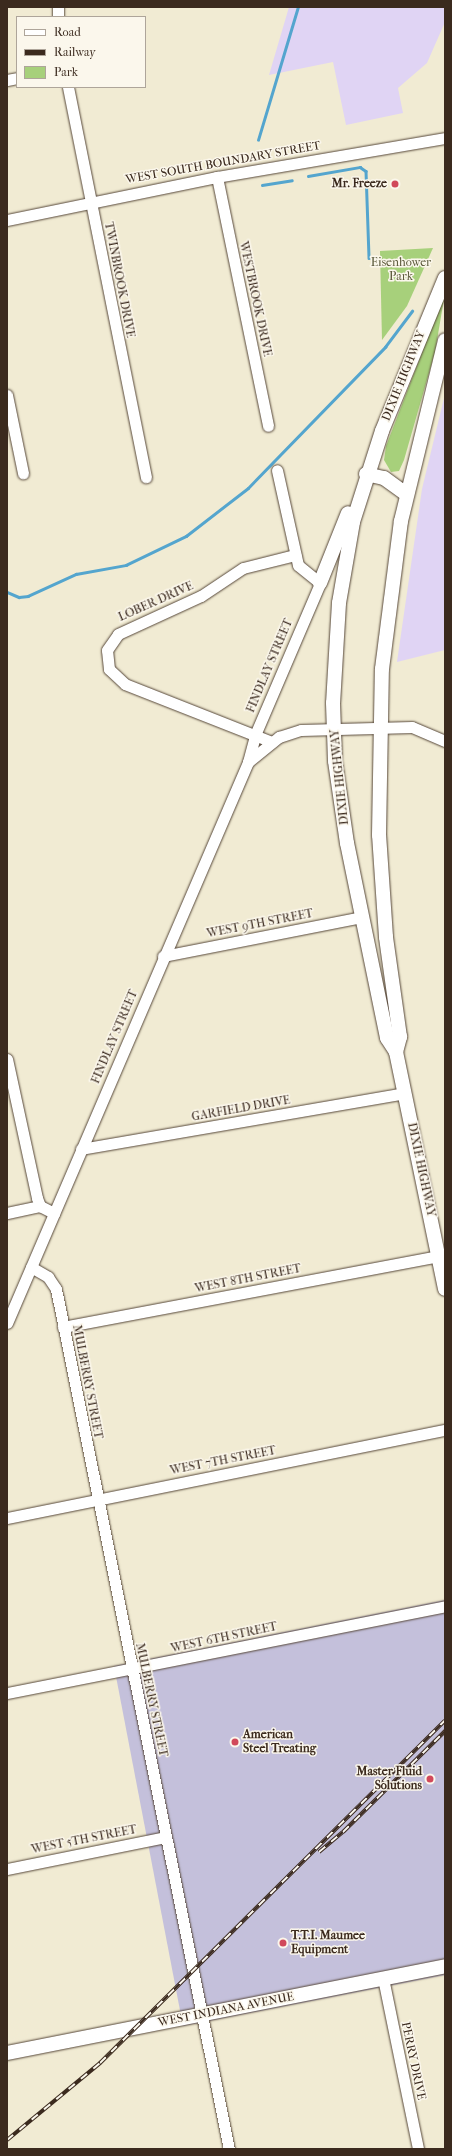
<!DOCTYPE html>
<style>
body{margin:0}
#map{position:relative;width:452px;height:2156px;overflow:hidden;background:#f1ebd3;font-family:"IM FELL French Canon",serif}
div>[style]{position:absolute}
.built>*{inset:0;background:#e0d4f4}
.industrial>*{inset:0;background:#c4c0db}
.green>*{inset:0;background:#a7d07b}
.stream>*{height:2.5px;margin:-1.25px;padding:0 1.25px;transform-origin:1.25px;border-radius:1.25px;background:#54a5ce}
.roads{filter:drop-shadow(0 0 1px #564739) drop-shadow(0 0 1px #564739)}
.minor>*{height:11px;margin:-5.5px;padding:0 5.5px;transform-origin:5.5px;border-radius:5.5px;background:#fff}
.major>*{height:14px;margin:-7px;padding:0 7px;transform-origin:7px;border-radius:7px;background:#fff}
.rail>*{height:4px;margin-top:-2px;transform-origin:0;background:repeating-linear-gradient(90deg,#fbf7ec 0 8px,#3b2a1e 0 16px);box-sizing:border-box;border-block:1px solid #3b2a1e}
.dots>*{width:11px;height:11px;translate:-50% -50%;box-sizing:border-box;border:2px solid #fbf7ec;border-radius:50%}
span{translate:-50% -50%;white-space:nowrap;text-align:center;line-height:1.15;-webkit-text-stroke:3px #fbf7ec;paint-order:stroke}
.street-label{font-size:12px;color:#3b2a1e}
.poi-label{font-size:12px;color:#3b2a1e;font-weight:700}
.right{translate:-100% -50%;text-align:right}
.left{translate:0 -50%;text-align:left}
.park-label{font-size:12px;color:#565435}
.frame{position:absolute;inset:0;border:8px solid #3b2a1e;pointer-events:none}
.legend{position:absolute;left:16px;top:16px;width:130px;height:72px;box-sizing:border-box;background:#fbf7ec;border:1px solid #aea59a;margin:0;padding:5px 7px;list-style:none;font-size:12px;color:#3b2a1e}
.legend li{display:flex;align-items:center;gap:8px;height:20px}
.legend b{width:20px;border:1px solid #aea59a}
</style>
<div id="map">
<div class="built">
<div style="clip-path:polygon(289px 7px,445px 7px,445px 22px,427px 63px,398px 88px,403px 113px,346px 125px,333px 62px,269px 75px)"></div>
<div style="clip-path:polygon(445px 394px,445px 650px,397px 662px,422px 489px)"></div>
</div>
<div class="industrial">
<div style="clip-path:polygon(445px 1600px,445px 1975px,183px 2026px,114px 1666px)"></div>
</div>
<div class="green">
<div style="clip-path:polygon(433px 248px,407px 306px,382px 340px,380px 251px)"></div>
<div style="clip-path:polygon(445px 293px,435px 352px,404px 460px,399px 471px,391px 472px,384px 460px,386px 446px)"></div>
</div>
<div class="stream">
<div style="left:258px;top:140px;width:139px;rotate:-73.3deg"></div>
<div style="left:308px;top:176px;width:53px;rotate:-9.8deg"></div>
<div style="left:360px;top:167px;width:7px;rotate:34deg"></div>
<div style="left:366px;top:171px;width:87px;rotate:88deg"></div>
<div style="left:262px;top:185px;width:30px;rotate:-9deg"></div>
<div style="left:7px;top:592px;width:13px;rotate:23deg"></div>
<div style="left:19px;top:597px;width:9px;rotate:-6deg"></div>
<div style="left:28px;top:596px;width:53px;rotate:-24.6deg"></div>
<div style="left:76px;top:574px;width:51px;rotate:-10.2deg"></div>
<div style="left:126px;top:565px;width:67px;rotate:-25.8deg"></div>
<div style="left:186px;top:536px;width:78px;rotate:-37.7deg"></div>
<div style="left:248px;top:488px;width:197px;rotate:-45.8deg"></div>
<div style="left:385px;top:347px;width:45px;rotate:-53.1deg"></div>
</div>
<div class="roads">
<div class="minor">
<div style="left:58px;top:17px;width:10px;rotate:-90deg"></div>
<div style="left:7px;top:80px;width:10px;rotate:-11deg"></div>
<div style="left:68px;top:87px;width:398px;rotate:78.7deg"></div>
<div style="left:217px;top:177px;width:254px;rotate:78.4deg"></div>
<div style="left:7px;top:220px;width:214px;rotate:-11.6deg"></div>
<div style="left:217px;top:177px;width:231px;rotate:-9.7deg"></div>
<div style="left:7px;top:395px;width:80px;rotate:78.4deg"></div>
<div style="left:272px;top:742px;width:158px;rotate:-158.5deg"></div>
<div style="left:125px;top:684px;width:22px;rotate:-137deg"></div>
<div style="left:109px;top:669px;width:19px;rotate:-96deg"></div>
<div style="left:107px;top:650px;width:19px;rotate:-55deg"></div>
<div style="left:118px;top:634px;width:91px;rotate:-24.6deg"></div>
<div style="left:201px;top:596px;width:50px;rotate:-33.7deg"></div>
<div style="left:243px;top:568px;width:54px;rotate:-14deg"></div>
<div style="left:248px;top:762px;width:40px;rotate:-39deg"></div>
<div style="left:279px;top:737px;width:23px;rotate:-18deg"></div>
<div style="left:301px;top:730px;width:111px;rotate:-1.5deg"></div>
<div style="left:412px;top:727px;width:36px;rotate:23deg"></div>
<div style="left:163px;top:956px;width:203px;rotate:-11.1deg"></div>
<div style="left:7px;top:1059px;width:142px;rotate:77.8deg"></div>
<div style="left:37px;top:1198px;width:9px;rotate:69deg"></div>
<div style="left:40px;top:1206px;width:16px;rotate:27deg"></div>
<div style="left:81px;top:1149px;width:328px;rotate:-9.8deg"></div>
<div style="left:7px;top:1213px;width:34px;rotate:-12deg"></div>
<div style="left:31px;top:1267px;width:20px;rotate:30deg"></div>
<div style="left:48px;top:1277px;width:14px;rotate:56deg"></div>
<div style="left:56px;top:1289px;width:877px;rotate:78.63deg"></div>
<div style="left:7px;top:1323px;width:611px;rotate:-66.75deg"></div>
<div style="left:248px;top:762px;width:28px;rotate:-75deg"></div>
<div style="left:255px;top:735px;width:165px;rotate:-66.8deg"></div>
<div style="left:320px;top:583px;width:28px;rotate:-141deg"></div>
<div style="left:298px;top:565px;width:97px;rotate:-102.5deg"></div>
<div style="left:63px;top:1327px;width:389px;rotate:-10.7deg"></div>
<div style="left:7px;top:1518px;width:447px;rotate:-11.4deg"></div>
<div style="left:7px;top:1693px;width:447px;rotate:-11.2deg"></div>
<div style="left:7px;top:1869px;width:162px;rotate:-11.4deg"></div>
<div style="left:383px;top:1978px;width:175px;rotate:78.4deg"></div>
</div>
<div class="major">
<div style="left:445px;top:278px;width:165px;rotate:112.4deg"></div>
<div style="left:382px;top:431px;width:96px;rotate:107.7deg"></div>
<div style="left:353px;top:522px;width:82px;rotate:99.8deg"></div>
<div style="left:339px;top:603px;width:100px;rotate:93.4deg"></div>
<div style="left:333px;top:703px;width:58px;rotate:88deg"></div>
<div style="left:335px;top:761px;width:83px;rotate:81.7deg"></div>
<div style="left:347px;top:843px;width:199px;rotate:78.4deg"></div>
<div style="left:387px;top:1038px;width:17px;rotate:57deg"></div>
<div style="left:396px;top:1052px;width:242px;rotate:78.3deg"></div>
<div style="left:366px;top:474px;width:18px;rotate:13deg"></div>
<div style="left:384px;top:478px;width:27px;rotate:36deg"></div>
<div style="left:320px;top:583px;width:75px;rotate:-68.2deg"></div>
<div style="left:396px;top:1052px;width:16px;rotate:-75deg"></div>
<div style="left:400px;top:1037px;width:101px;rotate:-98deg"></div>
<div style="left:386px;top:937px;width:102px;rotate:-93.9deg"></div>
<div style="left:379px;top:835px;width:166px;rotate:-89deg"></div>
<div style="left:382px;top:669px;width:149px;rotate:-82.7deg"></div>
<div style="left:401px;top:521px;width:186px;rotate:-76.3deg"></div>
<div style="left:7px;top:2053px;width:447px;rotate:-11.2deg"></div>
</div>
</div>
<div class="rail">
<div style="left:319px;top:1852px;width:31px;rotate:-40deg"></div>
<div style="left:343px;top:1832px;width:144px;rotate:-44.7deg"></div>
<div style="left:7px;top:2140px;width:121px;rotate:-39.6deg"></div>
<div style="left:100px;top:2063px;width:486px;rotate:-44.8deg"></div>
</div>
<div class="dots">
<div style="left:395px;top:184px;background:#d1495b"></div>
<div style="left:235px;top:1742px;background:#d1495b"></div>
<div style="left:430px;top:1779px;background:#d1495b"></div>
<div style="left:283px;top:1943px;background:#d1495b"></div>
</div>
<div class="street-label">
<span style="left:223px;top:163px;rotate:-10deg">WEST SOUTH BOUNDARY STREET</span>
<span style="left:119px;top:280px;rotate:79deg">TWINBROOK DRIVE</span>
<span style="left:255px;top:299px;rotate:78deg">WESTBROOK DRIVE</span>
<span style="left:404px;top:376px;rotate:-68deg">DIXIE HIGHWAY</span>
<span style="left:156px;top:602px;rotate:-24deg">LOBER DRIVE</span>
<span style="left:270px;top:666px;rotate:-67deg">FINDLAY STREET</span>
<span style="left:340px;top:777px;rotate:-96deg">DIXIE HIGHWAY</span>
<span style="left:260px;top:924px;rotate:-11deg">WEST 9TH STREET</span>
<span style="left:115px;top:1037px;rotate:-67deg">FINDLAY STREET</span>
<span style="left:241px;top:1109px;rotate:-10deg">GARFIELD DRIVE</span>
<span style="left:421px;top:1170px;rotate:78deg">DIXIE HIGHWAY</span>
<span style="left:248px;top:1279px;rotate:-11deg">WEST 8TH STREET</span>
<span style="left:87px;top:1382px;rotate:79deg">MULBERRY STREET</span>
<span style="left:223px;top:1461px;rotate:-11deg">WEST 7TH STREET</span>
<span style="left:224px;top:1638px;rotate:-12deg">WEST 6TH STREET</span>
<span style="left:151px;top:1700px;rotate:78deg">MULBERRY STREET</span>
<span style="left:84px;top:1840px;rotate:-11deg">WEST 5TH STREET</span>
<span style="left:226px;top:2010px;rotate:-11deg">WEST INDIANA AVENUE</span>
<span style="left:413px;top:2061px;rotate:78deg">PERRY DRIVE</span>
</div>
<div class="poi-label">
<span class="right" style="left:387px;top:184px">Mr. Freeze</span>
<span class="left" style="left:243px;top:1742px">American<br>Steel Treating</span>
<span class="right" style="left:422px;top:1779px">Master Fluid<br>Solutions</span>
<span class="left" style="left:291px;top:1943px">T.T.I. Maumee<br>Equipment</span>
</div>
<div class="park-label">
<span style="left:401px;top:270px">Eisenhower<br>Park</span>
</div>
<div class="frame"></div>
<ul class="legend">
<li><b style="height:5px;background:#fff"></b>Road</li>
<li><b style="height:5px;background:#3b2a1e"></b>Railway</li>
<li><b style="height:11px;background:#a7d07b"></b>Park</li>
</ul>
</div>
